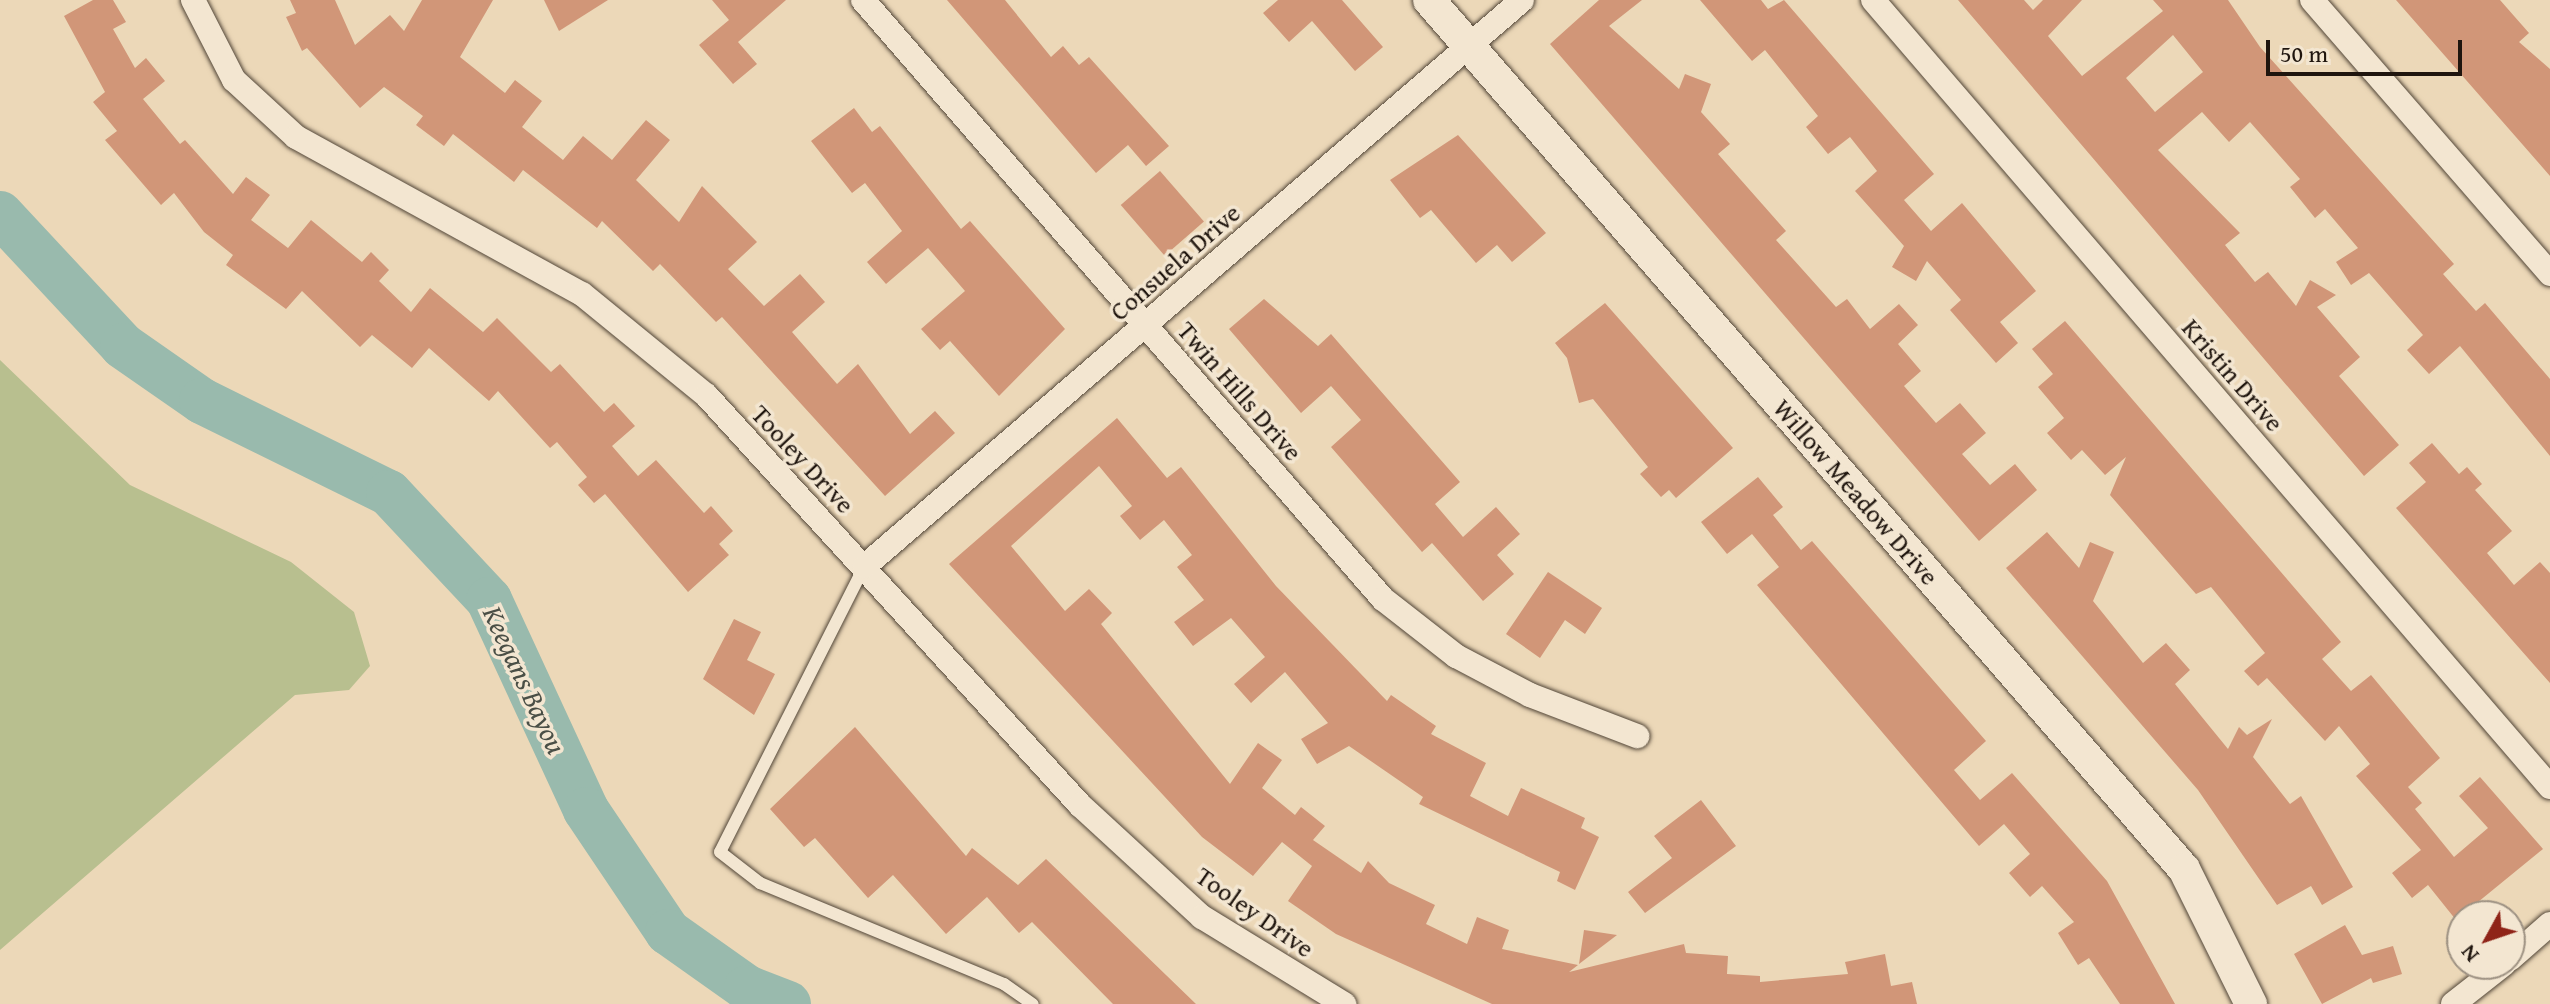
<!DOCTYPE html>
<style>
body{margin:0}
#map{position:relative;width:2550px;height:1004px;overflow:hidden;background:#ecd8b8;font-family:"Gentium Book Plus",serif}
div>[style]{position:absolute}
.green>*{inset:0;background:#b8bf8f}
.river>*{height:46px;margin:-23px;padding:0 23px;transform-origin:23px;border-radius:23px;background:#99baad}
.building>*{inset:0;background:#d19678;transform-origin:0 0}
.roads{filter:drop-shadow(0 0 2px #524638) drop-shadow(0 0 2px #524638)}
.lane>*{height:12px;margin:-6px;padding:0 6px;transform-origin:6px;border-radius:6px;background:#f3e6d1}
.street>*{height:24px;margin:-12px;padding:0 12px;transform-origin:12px;border-radius:12px;background:#f3e6d1}
.secondary>*{height:32px;margin:-16px;padding:0 16px;transform-origin:16px;border-radius:16px;background:#f3e6d1}
span{translate:-50% -50%;white-space:nowrap;text-align:center;line-height:1.15;-webkit-text-stroke:7px #f3e6d1;paint-order:stroke}
.street-label{font-size:26px;color:#1f150e}
.water-label{font-size:28px;color:#4a4f46;font-style:italic}
.north{position:absolute;left:2446px;top:900px;width:80px;height:80px;box-sizing:border-box;background:#f3e6d1;border:2px solid #9e9283;border-radius:50%;rotate:230deg;font-size:22px;font-weight:700;line-height:32px;text-align:center;color:#1f150e}
.north::after{content:'';display:block;margin:auto;width:28px;height:36px;background:#8f2418;clip-path:polygon(50% 0,100% 100%,50% 72%,0 100%)}
.scale{position:absolute;left:2266px;top:40px;width:196px;height:36px;box-sizing:border-box;border:4px solid #1f150e;border-top:0;padding-left:10px;font-size:24px;line-height:28px;white-space:nowrap;color:#1f150e;-webkit-text-stroke:6px #f3e6d1;paint-order:stroke}
</style>
<div id="map">
<div class="green">
<div style="clip-path:polygon(0 360px,130px 485px,291px 562px,354px 612px,370px 666px,349px 690px,295px 695px,0 950px)"></div>
</div>
<div class="river">
<div style="left:0;top:214px;width:180px;rotate:47deg"></div>
<div style="left:123px;top:346px;width:96px;rotate:34.8deg"></div>
<div style="left:202px;top:401px;width:208px;rotate:26.2deg"></div>
<div style="left:389px;top:493px;width:146px;rotate:46.9deg"></div>
<div style="left:489px;top:600px;width:231px;rotate:65.2deg"></div>
<div style="left:586px;top:810px;width:147px;rotate:56.1deg"></div>
<div style="left:668px;top:932px;width:97px;rotate:35.3deg"></div>
<div style="left:747px;top:988px;width:44px;rotate:21.3deg"></div>
</div>
<div class="building">
<div style="clip-path:polygon(93px 0,113px 0,126px 22px,113px 29px,135px 68px,146px 58px,165px 81px,143px 99px,180px 144px,185px 140px,233px 194px,246px 177px,270px 195px,251px 220px,288px 248px,311px 220px,362px 262px,371px 252px,389px 270px,379px 281px,411px 312px,430px 288px,483px 332px,497px 318px,551px 372px,560px 364px,604px 412px,614px 403px,635px 426px,612px 446px,638px 476px,656px 460px,704px 513px,711px 506px,733px 531px,719px 544px,729px 555px,688px 592px,605px 494px,594px 503px,578px 485px,587px 477px,557px 442px,550px 448px,498px 391px,489px 401px,429px 348px,412px 368px,372px 335px,360px 347px,302px 291px,286px 309px,226px 265px,233px 255px,204px 232px,174px 193px,161px 205px,105px 140px,117px 131px,93px 102px,105px 92px,64px 16px)"></div>
<div style="clip-path:polygon(290px 0,335px 0,355px 45px,390px 15px,404px 31px,422px 0,493px 0,460px 57px,505px 93px,515px 80px,542px 101px,522px 127px,563px 160px,583px 136px,612px 160px,646px 120px,670px 140px,636px 180px,679px 222px,702px 186px,757px 242px,728px 269px,764px 306px,800px 274px,825px 302px,792px 332px,837px 384px,858px 364px,910px 434px,935px 411px,955px 433px,885px 496px,722px 317px,716px 322px,660px 264px,653px 271px,602px 221px,597px 228px,523px 170px,514px 182px,453px 134px,444px 146px,416px 125px,423px 116px,384px 87px,360px 108px,307px 48px,302px 51px,286px 17px,296px 13px)"></div>
<div style="clip-path:polygon(544px 0,608px 0,559px 31px)"></div>
<div style="clip-path:polygon(712px 0,786px 0,738px 42px,757px 64px,733px 84px,699px 45px,729px 20px)"></div>
<div style="clip-path:polygon(947px 0,1005px 0,1051px 57px,1063px 46px,1079px 65px,1089px 57px,1169px 146px,1146px 166px,1128px 145px,1096px 173px)"></div>
<div style="clip-path:polygon(1278px 0,1342px 0,1383px 47px,1355px 71px,1312px 21px,1289px 42px,1263px 13px)"></div>
<div style="clip-path:polygon(1599px 0,1642px 0,1609px 26px,1679px 89px,1685px 74px,1711px 84px,1701px 112px,1730px 144px,1718px 154px,1786px 231px,1776px 240px,1836px 307px,1847px 299px,1870px 329px,1899px 304px,1918px 325px,1898px 344px,1921px 371px,1904px 386px,1936px 423px,1960px 403px,1986px 433px,1962px 454px,1990px 485px,2015px 464px,2037px 490px,1979px 541px,1550px 44px)"></div>
<div style="clip-path:polygon(1700px 0,1761px 0,1768px 9px,1784px 0,1934px 174px,1904px 200px,1931px 231px,1962px 203px,2036px 291px,2000px 322px,2018px 343px,1996px 363px,1950px 310px,1961px 300px,1927px 261px,1916px 281px,1892px 267px,1904px 246px,1855px 191px,1877px 171px,1850px 137px,1828px 154px,1806px 127px,1818px 116px,1765px 50px,1752px 61px)"></div>
<div style="clip-path:polygon(evenodd,1958px 0,2024px 0,2033px 10px,2043px 0,2082px 0,2048px 36px,2082px 76px,2163px 11px,2153px 0,2228px 0,2260px 47px,2454px 264px,2443px 274px,2476px 311px,2485px 303px,2550px 379px,2550px 456px,2460px 346px,2429px 374px,2407px 350px,2423px 335px,2369px 273px,2351px 285px,2336px 262px,2358px 248px,2325px 209px,2315px 218px,2290px 187px,2300px 179px,2250px 122px,2229px 142px,2202px 112px,2158px 150px,2240px 233px,2225px 245px,2255px 282px,2268px 272px,2296px 306px,2310px 280px,2336px 295px,2317px 307px,2360px 357px,2339px 376px,2399px 445px,2364px 476px,1958px 0,2173px 35px,2203px 72px,2155px 112px,2126px 78px,2173px 35px)"></div>
<div style="clip-path:polygon(2396px 0,2500px 0,2529px 33px,2519px 42px,2550px 69px,2550px 176px)"></div>
<div style="clip-path:polygon(854px 108px,872px 132px,880px 126px,961px 229px,970px 221px,1065px 329px,999px 396px,950px 341px,940px 350px,921px 329px,965px 291px,928px 248px,886px 284px,867px 262px,902px 231px,865px 183px,852px 193px,811px 141px)"></div>
<div style="clip-path:polygon(1458px 135px,1546px 233px,1512px 262px,1497px 245px,1476px 263px,1431px 210px,1420px 218px,1390px 180px)"></div>
<div style="left:1160px;top:171px;width:67px;height:52px;rotate:49deg"></div>
<div style="clip-path:polygon(1264px 299px,1318px 346px,1331px 334px,1460px 482px,1435px 504px,1463px 537px,1496px 507px,1520px 534px,1497px 555px,1514px 574px,1483px 601px,1432px 543px,1422px 552px,1331px 447px,1361px 420px,1331px 386px,1301px 413px,1229px 329px)"></div>
<div style="clip-path:polygon(1605px 303px,1733px 448px,1676px 498px,1669px 490px,1661px 497px,1640px 474px,1648px 467px,1593px 399px,1579px 403px,1567px 358px,1555px 343px)"></div>
<div style="clip-path:polygon(2065px 321px,2341px 642px,2322px 659px,2351px 691px,2371px 675px,2440px 758px,2408px 787px,2422px 803px,2415px 809px,2454px 857px,2488px 828px,2459px 796px,2480px 777px,2543px 849px,2456px 920px,2428px 885px,2412px 898px,2392px 873px,2421px 850px,2356px 776px,2370px 764px,2339px 726px,2325px 741px,2267px 678px,2258px 686px,2244px 671px,2265px 653px,2211px 587px,2196px 594px,2110px 495px,2126px 457px,2105px 475px,2082px 450px,2071px 460px,2047px 433px,2064px 418px,2038px 387px,2053px 374px,2032px 349px)"></div>
<div style="clip-path:polygon(1117px 418px,1167px 478px,1181px 467px,1276px 586px,1387px 701px,1391px 695px,1436px 726px,1431px 734px,1486px 763px,1470px 796px,1508px 816px,1521px 788px,1585px 818px,1581px 828px,1599px 837px,1575px 890px,1557px 881px,1560px 872px,1419px 804px,1423px 797px,1349px 746px,1317px 764px,1301px 739px,1328px 723px,1285px 672px,1251px 703px,1234px 684px,1265px 657px,1231px 618px,1193px 646px,1174px 622px,1204px 600px,1177px 567px,1192px 555px,1164px 520px,1140px 540px,1120px 516px,1132px 506px,1099px 466px,1011px 546px,1065px 611px,1089px 589px,1112px 613px,1101px 624px,1230px 784px,1258px 743px,1282px 760px,1262px 788px,1295px 815px,1301px 807px,1325px 826px,1313px 840px,1361px 873px,1368px 861px,1389px 883px,1435px 905px,1426px 924px,1467px 944px,1477px 917px,1509px 930px,1502px 949px,1578px 965px,1569px 972px,1684px 944px,1686px 953px,1728px 956px,1727px 974px,1760px 976px,1760px 982px,1848px 974px,1845px 962px,1885px 954px,1891px 986px,1912px 982px,1917px 1004px,1492px 1004px,1336px 934px,1288px 901px,1312px 866px,1282px 842px,1253px 876px,1202px 837px,949px 564px)"></div>
<div style="clip-path:polygon(2432px 443px,2459px 474px,2467px 467px,2482px 484px,2475px 490px,2512px 531px,2487px 553px,2514px 585px,2540px 562px,2550px 573px,2550px 683px,2396px 508px,2426px 482px,2409px 463px)"></div>
<div style="clip-path:polygon(1758px 477px,1783px 507px,1773px 515px,1801px 550px,1812px 541px,1986px 741px,1954px 770px,1980px 800px,2012px 773px,2107px 881px,2175px 1004px,2120px 1004px,2089px 958px,2078px 965px,2058px 933px,2074px 922px,2042px 886px,2030px 897px,2009px 873px,2030px 854px,2004px 824px,1979px 846px,1757px 585px,1779px 567px,1752px 534px,1727px 554px,1701px 522px)"></div>
<div style="clip-path:polygon(2047px 532px,2079px 568px,2090px 542px,2114px 552px,2093px 601px,2143px 663px,2166px 643px,2190px 670px,2175px 684px,2228px 749px,2239px 727px,2247px 735px,2272px 719px,2253px 757px,2290px 804px,2301px 796px,2353px 887px,2322px 905px,2311px 886px,2277px 905px,2198px 790px,2006px 568px)"></div>
<div style="clip-path:polygon(1548px 572px,1602px 608px,1585px 634px,1565px 620px,1540px 658px,1506px 634px)"></div>
<div style="clip-path:polygon(734px 619px,761px 632px,747px 660px,775px 674px,754px 715px,703px 679px)"></div>
<div style="clip-path:polygon(855px 727px,966px 856px,972px 848px,1018px 885px,1046px 859px,1196px 1004px,1113px 1004px,1032px 922px,1019px 933px,987px 897px,946px 934px,893px 875px,868px 898px,815px 838px,804px 847px,770px 809px)"></div>
<div style="clip-path:polygon(1701px 800px,1736px 846px,1645px 913px,1628px 892px,1672px 858px,1654px 836px)"></div>
<div style="clip-path:polygon(2345px 925px,2362px 955px,2393px 946px,2402px 974px,2373px 983px,2371px 978px,2322px 1004px,2294px 954px)"></div>
<div style="clip-path:polygon(1584px 930px,1617px 935px,1579px 964px)"></div>
</div>
<div class="roads">
<div class="lane">
<div style="left:864px;top:567px;width:319px;rotate:116.8deg"></div>
<div style="left:720px;top:852px;width:51px;rotate:37.8deg"></div>
<div style="left:760px;top:883px;width:264px;rotate:22.5deg"></div>
<div style="left:1004px;top:984px;width:35px;rotate:35deg"></div>
</div>
<div class="street">
<div style="left:193px;top:0;width:90px;rotate:62.9deg"></div>
<div style="left:234px;top:80px;width:84px;rotate:42.6deg"></div>
<div style="left:296px;top:137px;width:326px;rotate:28.8deg"></div>
<div style="left:582px;top:294px;width:160px;rotate:39.2deg"></div>
<div style="left:706px;top:395px;width:555px;rotate:47.63deg"></div>
<div style="left:1080px;top:805px;width:166px;rotate:42.6deg"></div>
<div style="left:1202px;top:917px;width:167px;rotate:31.5deg"></div>
<div style="left:863px;top:0;width:793px;rotate:49.04deg"></div>
<div style="left:1383px;top:599px;width:93px;rotate:38deg"></div>
<div style="left:1456px;top:656px;width:84px;rotate:27.8deg"></div>
<div style="left:1530px;top:695px;width:115px;rotate:21deg"></div>
<div style="left:1873px;top:0;width:1038px;rotate:49.3deg"></div>
<div style="left:2312px;top:0;width:363px;rotate:49deg"></div>
<div style="left:865px;top:566px;width:867px;rotate:-40.74deg"></div>
<div style="left:2510px;top:959px;width:53px;rotate:-41.2deg"></div>
<div style="left:2453px;top:1004px;width:65px;rotate:-38.1deg"></div>
</div>
<div class="secondary">
<div style="left:1429px;top:0;width:1151px;rotate:49.02deg"></div>
<div style="left:2184px;top:869px;width:151px;rotate:63.6deg"></div>
</div>
</div>
<div class="street-label">
<span style="left:1175px;top:262px;rotate:-41deg">Consuela Drive</span>
<span style="left:2233px;top:375px;rotate:49deg">Kristin Drive</span>
<span style="left:1240px;top:391px;rotate:49deg">Twin Hills Drive</span>
<span style="left:803px;top:459px;rotate:47deg">Tooley Drive</span>
<span style="left:1856px;top:492px;rotate:49deg">Willow Meadow Drive</span>
<span style="left:1255px;top:912px;rotate:35deg">Tooley Drive</span>
</div>
<div class="water-label">
<span style="left:525px;top:680px;rotate:65deg">Keegans Bayou</span>
</div>
<div class="north">N</div>
<div class="scale">50 m</div>
</div>
